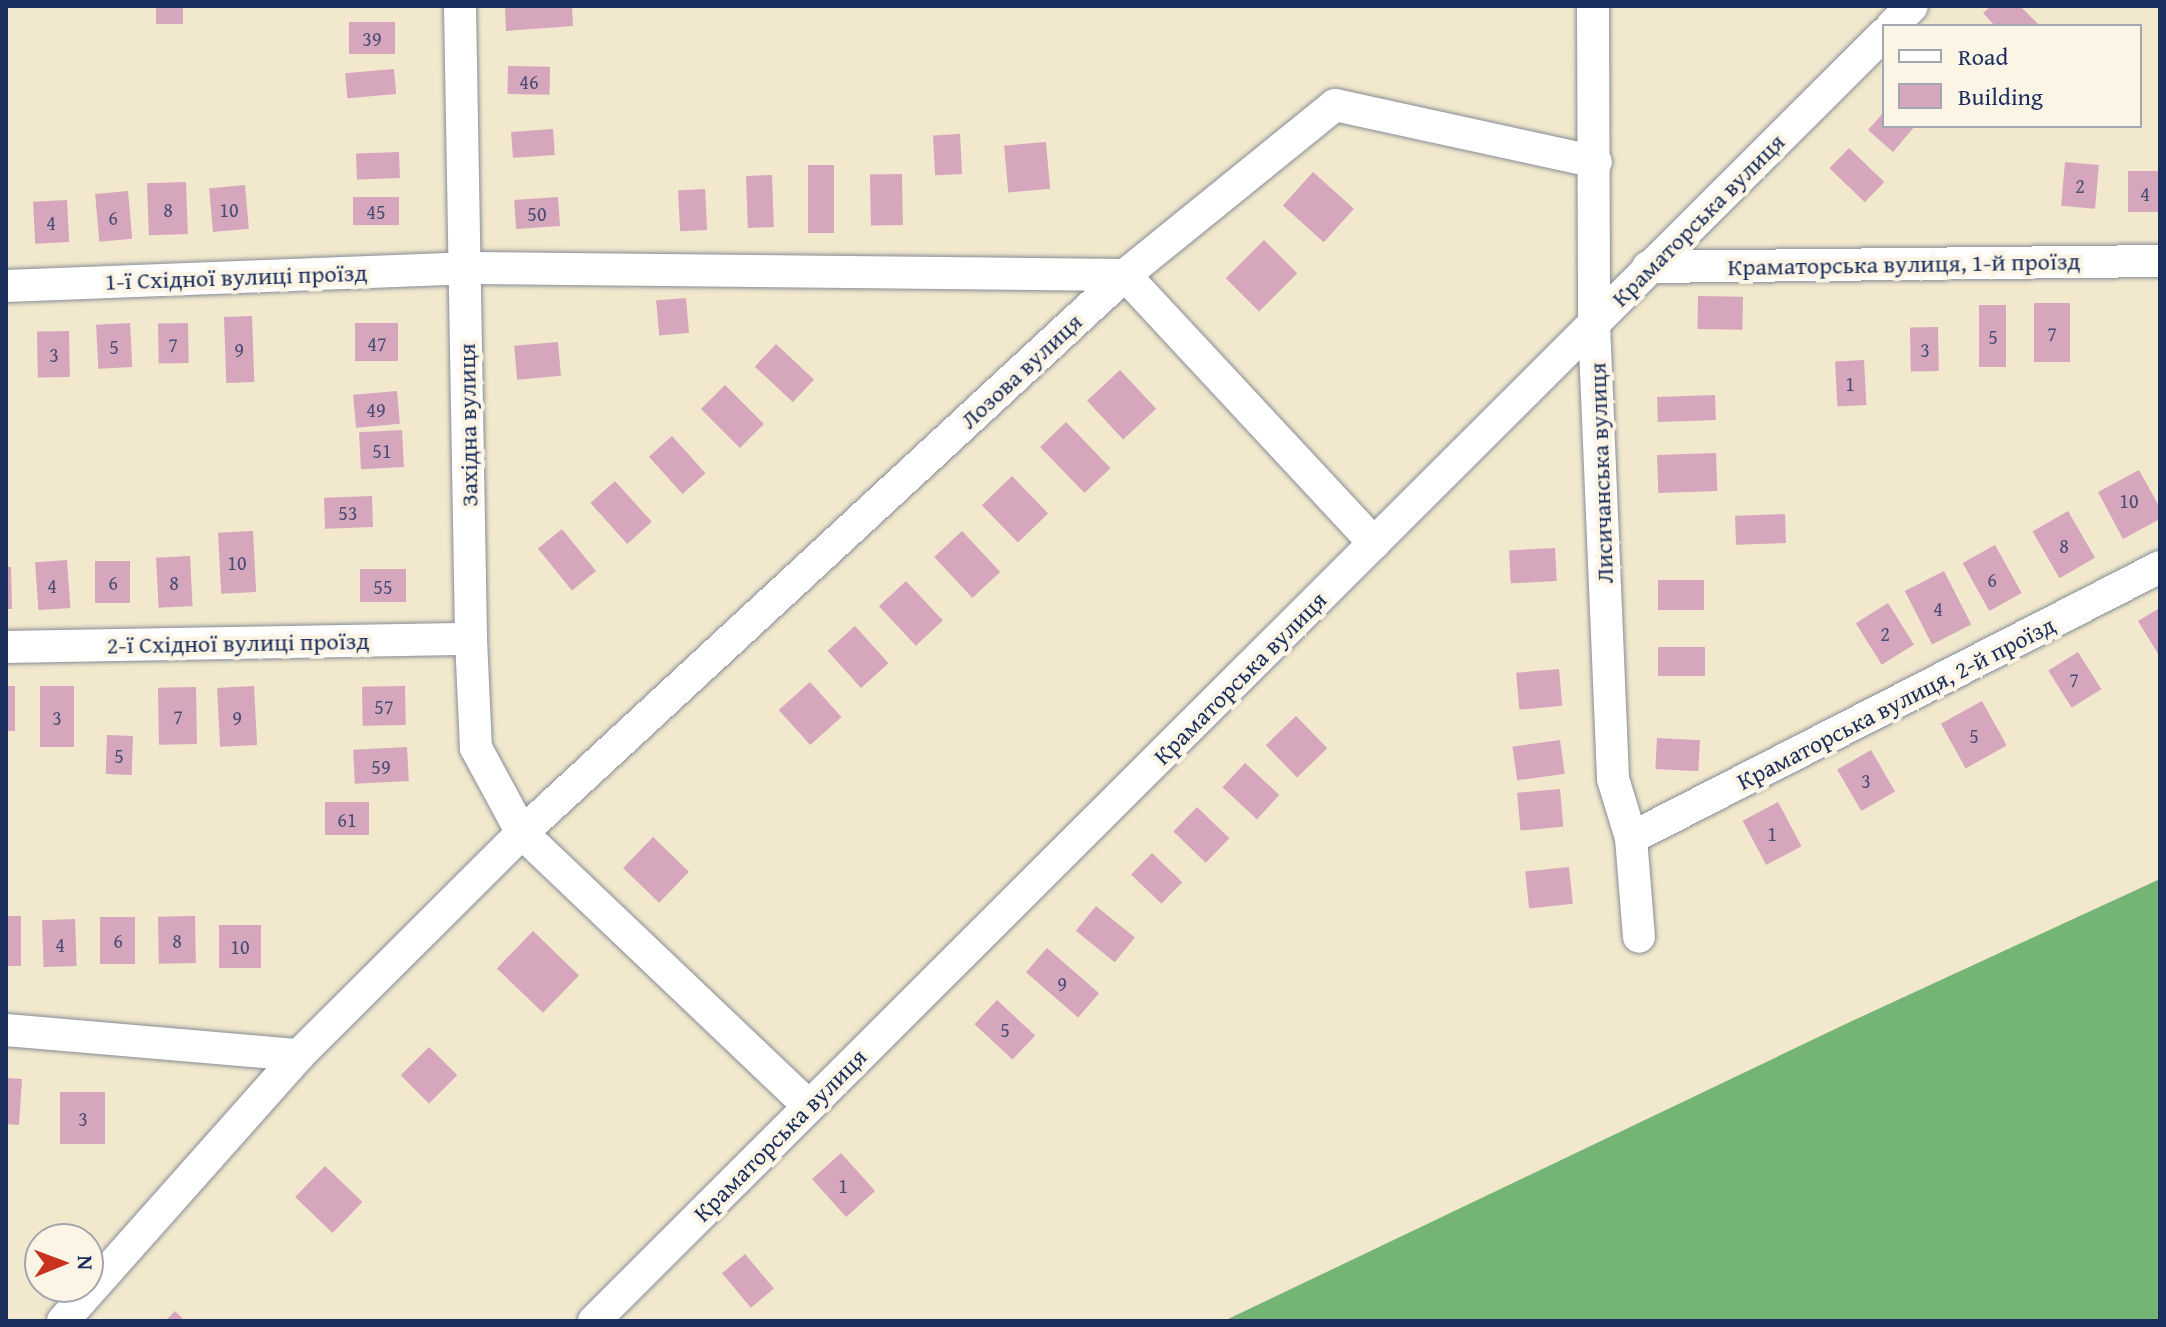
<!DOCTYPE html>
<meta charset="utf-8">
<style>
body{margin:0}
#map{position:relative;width:2166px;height:1327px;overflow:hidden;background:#f2e8cd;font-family:"Gentium Book Plus",serif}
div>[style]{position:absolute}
.forest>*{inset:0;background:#74b475}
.building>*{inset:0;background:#d5a6bc;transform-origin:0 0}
.roads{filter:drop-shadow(0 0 2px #868c96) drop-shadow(0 0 2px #868c96)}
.street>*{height:32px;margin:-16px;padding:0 16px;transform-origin:16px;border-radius:16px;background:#fff}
span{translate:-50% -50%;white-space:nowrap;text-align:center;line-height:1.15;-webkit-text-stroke:8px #fcf5e5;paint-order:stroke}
.number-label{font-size:20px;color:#4a4d76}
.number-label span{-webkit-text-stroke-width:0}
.street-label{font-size:24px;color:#1b2f5e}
.frame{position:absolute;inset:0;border:8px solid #1b2f5e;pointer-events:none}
.legend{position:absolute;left:1882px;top:24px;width:260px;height:104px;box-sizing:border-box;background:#fcf5e5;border:2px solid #a2a6af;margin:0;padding:10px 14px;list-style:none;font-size:24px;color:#1b2f5e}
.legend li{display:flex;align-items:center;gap:16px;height:40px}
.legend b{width:40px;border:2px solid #a2a6af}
.north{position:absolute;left:24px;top:1223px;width:80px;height:80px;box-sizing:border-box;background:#fcf5e5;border:2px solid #a2a6af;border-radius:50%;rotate:89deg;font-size:22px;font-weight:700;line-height:32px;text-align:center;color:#1b2f5e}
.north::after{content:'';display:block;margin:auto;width:28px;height:36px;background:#c8321e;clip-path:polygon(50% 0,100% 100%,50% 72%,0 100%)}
</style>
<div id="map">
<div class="forest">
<div style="clip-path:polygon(2160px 879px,2160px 1321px,1224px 1321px,1852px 1021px)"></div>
</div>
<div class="building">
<div style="left:156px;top:6px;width:27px;height:18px"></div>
<div style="clip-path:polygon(505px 6px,572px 6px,573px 26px,506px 31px)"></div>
<div style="clip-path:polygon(1991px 6px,2020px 6px,2040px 26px,1995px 26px,1983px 13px)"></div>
<div style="left:349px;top:22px;width:46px;height:32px"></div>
<div style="left:508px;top:66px;width:42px;height:28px;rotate:1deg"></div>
<div style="left:394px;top:69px;width:25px;height:49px;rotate:85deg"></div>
<div style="clip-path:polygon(1884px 112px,1884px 126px,1915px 126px,1893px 152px,1868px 130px)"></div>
<div style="left:553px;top:129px;width:26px;height:42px;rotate:86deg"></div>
<div style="left:960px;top:134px;width:40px;height:27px;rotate:87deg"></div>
<div style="left:1046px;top:142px;width:47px;height:42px;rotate:85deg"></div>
<div style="left:1849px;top:148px;width:49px;height:28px;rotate:44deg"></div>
<div style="left:399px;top:152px;width:26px;height:43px;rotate:88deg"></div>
<div style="left:2065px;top:162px;width:34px;height:44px;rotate:5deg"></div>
<div style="left:808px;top:165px;width:26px;height:68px"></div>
<div style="left:2160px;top:171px;width:41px;height:32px;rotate:90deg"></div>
<div style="left:1313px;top:172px;width:55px;height:45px;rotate:42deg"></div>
<div style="left:902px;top:174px;width:51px;height:32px;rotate:89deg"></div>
<div style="left:772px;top:175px;width:52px;height:26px;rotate:88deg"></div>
<div style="left:186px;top:182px;width:52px;height:39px;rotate:88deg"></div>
<div style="left:245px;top:185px;width:44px;height:36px;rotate:85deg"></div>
<div style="left:705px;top:189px;width:41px;height:27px;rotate:87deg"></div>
<div style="left:128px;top:191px;width:48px;height:33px;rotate:85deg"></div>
<div style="left:399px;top:197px;width:28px;height:46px;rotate:90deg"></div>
<div style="left:558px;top:197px;width:29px;height:44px;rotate:86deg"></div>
<div style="left:67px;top:200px;width:42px;height:34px;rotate:87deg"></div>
<div style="left:1264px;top:240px;width:47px;height:54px;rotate:45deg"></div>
<div style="left:1698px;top:296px;width:45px;height:33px;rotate:1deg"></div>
<div style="left:686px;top:298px;width:35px;height:30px;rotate:85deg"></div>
<div style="left:2034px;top:303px;width:36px;height:59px"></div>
<div style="left:1979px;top:305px;width:27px;height:62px"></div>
<div style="left:252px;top:316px;width:66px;height:28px;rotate:88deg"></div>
<div style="left:130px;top:323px;width:44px;height:34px;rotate:87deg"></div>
<div style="left:188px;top:323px;width:40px;height:30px;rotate:89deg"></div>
<div style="left:398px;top:323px;width:38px;height:43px;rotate:90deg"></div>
<div style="left:1938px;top:327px;width:44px;height:28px;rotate:89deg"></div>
<div style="left:69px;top:331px;width:46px;height:32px;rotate:89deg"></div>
<div style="left:558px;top:342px;width:34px;height:44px;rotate:85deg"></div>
<div style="left:776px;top:344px;width:52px;height:31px;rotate:43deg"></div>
<div style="left:1864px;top:360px;width:45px;height:29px;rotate:87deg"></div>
<div style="left:1120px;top:370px;width:53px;height:45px;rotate:47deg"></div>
<div style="left:725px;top:385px;width:55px;height:34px;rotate:45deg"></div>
<div style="left:397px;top:391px;width:33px;height:44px;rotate:85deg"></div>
<div style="left:1715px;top:395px;width:25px;height:58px;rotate:88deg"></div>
<div style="left:1066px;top:422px;width:64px;height:36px;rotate:46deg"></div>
<div style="left:402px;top:430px;width:37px;height:43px;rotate:87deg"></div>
<div style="left:672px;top:436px;width:50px;height:31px;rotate:48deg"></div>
<div style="left:1716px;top:453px;width:38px;height:59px;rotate:88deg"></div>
<div style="clip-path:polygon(2139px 470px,2160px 508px,2160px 519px,2123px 539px,2098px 492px)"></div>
<div style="left:1012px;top:476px;width:52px;height:42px;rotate:46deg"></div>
<div style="left:615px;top:481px;width:55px;height:33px;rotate:48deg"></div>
<div style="left:372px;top:496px;width:31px;height:48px;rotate:88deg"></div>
<div style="left:2068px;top:511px;width:54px;height:41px;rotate:60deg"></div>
<div style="left:1785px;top:514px;width:29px;height:50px;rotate:88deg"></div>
<div style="left:562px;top:529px;width:54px;height:31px;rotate:51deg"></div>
<div style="left:253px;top:531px;width:61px;height:35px;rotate:87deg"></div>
<div style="left:962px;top:531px;width:56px;height:38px;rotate:47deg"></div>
<div style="left:1995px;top:545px;width:55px;height:37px;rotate:61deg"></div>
<div style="left:1555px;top:548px;width:33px;height:46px;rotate:87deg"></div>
<div style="left:190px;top:556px;width:50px;height:34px;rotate:87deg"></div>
<div style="left:67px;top:560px;width:48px;height:32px;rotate:86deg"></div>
<div style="left:95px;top:561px;width:35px;height:42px"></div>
<div style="clip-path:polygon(6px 567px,11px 567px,12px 609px,6px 609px)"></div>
<div style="left:406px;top:569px;width:33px;height:46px;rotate:90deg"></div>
<div style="left:1944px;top:571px;width:60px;height:44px;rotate:63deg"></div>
<div style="left:1658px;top:580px;width:46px;height:30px"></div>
<div style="left:906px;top:581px;width:54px;height:37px;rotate:47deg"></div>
<div style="left:1888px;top:603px;width:49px;height:38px;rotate:58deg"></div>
<div style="clip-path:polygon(2160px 608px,2160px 657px,2138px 621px)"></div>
<div style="left:855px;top:626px;width:50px;height:37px;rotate:48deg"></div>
<div style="left:1658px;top:647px;width:47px;height:29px"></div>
<div style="left:2078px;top:652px;width:44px;height:35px;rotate:58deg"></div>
<div style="left:1559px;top:669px;width:37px;height:43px;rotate:85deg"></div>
<div style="left:810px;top:682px;width:47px;height:42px;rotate:48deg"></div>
<div style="left:6px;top:686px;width:9px;height:45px"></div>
<div style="left:74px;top:686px;width:61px;height:34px;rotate:90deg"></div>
<div style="left:254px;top:686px;width:59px;height:37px;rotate:87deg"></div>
<div style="left:405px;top:686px;width:39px;height:43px;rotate:89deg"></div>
<div style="left:196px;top:687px;width:57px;height:38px;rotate:89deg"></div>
<div style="left:1982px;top:701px;width:51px;height:47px;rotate:61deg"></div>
<div style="left:1296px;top:716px;width:45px;height:42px;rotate:46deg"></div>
<div style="left:107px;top:735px;width:26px;height:39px;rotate:2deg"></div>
<div style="left:1657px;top:738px;width:43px;height:31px;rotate:3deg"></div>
<div style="left:1560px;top:740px;width:34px;height:48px;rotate:82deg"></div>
<div style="left:407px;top:747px;width:34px;height:54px;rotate:87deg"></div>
<div style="left:1871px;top:750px;width:48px;height:39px;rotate:60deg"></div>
<div style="left:1245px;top:763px;width:47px;height:33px;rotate:43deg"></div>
<div style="left:1560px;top:789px;width:38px;height:43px;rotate:85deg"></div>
<div style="left:325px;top:802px;width:44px;height:33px"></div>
<div style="left:1778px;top:802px;width:50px;height:40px;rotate:62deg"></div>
<div style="left:1197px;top:807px;width:45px;height:34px;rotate:44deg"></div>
<div style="left:653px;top:837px;width:50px;height:43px;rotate:44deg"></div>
<div style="left:1152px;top:853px;width:42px;height:30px;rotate:44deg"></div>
<div style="left:1569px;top:867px;width:37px;height:44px;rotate:84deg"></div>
<div style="left:1096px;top:906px;width:50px;height:32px;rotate:39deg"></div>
<div style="left:6px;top:916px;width:15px;height:50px"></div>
<div style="left:195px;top:916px;width:47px;height:37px;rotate:89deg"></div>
<div style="left:100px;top:917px;width:35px;height:47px"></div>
<div style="left:75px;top:919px;width:47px;height:33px;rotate:88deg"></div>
<div style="left:219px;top:925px;width:42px;height:43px"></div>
<div style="left:533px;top:931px;width:64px;height:52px;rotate:44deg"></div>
<div style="left:1047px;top:948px;width:69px;height:32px;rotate:41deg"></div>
<div style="left:997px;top:1000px;width:52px;height:33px;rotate:43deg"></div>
<div style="left:429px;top:1047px;width:40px;height:40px;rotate:45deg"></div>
<div style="clip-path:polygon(6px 1078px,22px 1079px,19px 1125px,6px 1124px)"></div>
<div style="left:60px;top:1092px;width:45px;height:52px"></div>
<div style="left:841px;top:1153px;width:51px;height:39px;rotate:48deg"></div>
<div style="left:325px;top:1166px;width:52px;height:43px;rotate:44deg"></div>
<div style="left:745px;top:1254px;width:45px;height:30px;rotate:50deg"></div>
<div style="clip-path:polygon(175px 1311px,185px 1321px,165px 1321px)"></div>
</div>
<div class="roads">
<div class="street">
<div style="left:460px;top:6px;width:633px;rotate:89deg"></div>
<div style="left:471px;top:639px;width:109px;rotate:87.4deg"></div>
<div style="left:476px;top:748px;width:97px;rotate:61.6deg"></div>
<div style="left:522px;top:833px;width:396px;rotate:43.6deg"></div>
<div style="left:1593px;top:6px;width:318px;rotate:89.8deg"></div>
<div style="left:1594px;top:324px;width:455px;rotate:87.6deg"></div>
<div style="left:1613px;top:779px;width:62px;rotate:73deg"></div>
<div style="left:1631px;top:838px;width:99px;rotate:85.4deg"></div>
<div style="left:1892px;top:26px;width:28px;rotate:-45deg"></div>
<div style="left:1648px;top:267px;width:512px;rotate:-0.67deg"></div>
<div style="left:6px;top:286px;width:461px;rotate:-2.2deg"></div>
<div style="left:467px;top:268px;width:658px;rotate:0.61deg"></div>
<div style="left:1125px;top:275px;width:366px;rotate:47.1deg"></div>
<div style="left:6px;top:647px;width:465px;rotate:-1deg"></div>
<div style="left:1631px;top:838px;width:594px;rotate:-27.13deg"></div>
<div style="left:6px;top:1030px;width:294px;rotate:4.9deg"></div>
<div style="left:63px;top:1321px;width:356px;rotate:-48.4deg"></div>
<div style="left:299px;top:1055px;width:315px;rotate:-44.9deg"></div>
<div style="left:522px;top:833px;width:822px;rotate:-42.78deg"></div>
<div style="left:1125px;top:275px;width:270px;rotate:-39deg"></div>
<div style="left:1335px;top:105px;width:267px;rotate:12.3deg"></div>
<div style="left:594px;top:1321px;width:1822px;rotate:-44.93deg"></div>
</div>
</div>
<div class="number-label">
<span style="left:372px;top:38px">39</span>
<span style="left:529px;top:81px">46</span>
<span style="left:2080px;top:185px">2</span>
<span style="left:2145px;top:193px">4</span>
<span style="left:168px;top:209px">8</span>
<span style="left:229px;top:209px">10</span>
<span style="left:376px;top:211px">45</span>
<span style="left:537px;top:213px">50</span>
<span style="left:113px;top:217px">6</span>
<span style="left:51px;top:222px">4</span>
<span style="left:2052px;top:333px">7</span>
<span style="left:1993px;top:336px">5</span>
<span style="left:377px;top:343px">47</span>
<span style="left:173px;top:344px">7</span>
<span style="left:114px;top:346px">5</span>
<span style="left:239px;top:349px">9</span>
<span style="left:1925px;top:349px">3</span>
<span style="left:54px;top:354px">3</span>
<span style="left:1850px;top:383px">1</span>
<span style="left:376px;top:409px">49</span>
<span style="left:382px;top:450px">51</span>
<span style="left:2129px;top:500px">10</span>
<span style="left:348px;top:512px">53</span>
<span style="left:2064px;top:545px">8</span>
<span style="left:237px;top:562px">10</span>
<span style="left:1992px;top:579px">6</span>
<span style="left:113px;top:582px">6</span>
<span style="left:174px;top:582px">8</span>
<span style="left:52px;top:585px">4</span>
<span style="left:383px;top:586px">55</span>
<span style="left:1938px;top:608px">4</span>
<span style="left:1885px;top:633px">2</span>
<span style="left:2074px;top:679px">7</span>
<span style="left:384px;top:706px">57</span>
<span style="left:178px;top:716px">7</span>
<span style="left:57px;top:717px">3</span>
<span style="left:237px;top:717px">9</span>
<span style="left:1974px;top:735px">5</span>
<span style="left:119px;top:755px">5</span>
<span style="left:381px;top:766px">59</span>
<span style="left:1866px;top:780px">3</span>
<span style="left:347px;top:819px">61</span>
<span style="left:1772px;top:833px">1</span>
<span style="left:118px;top:940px">6</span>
<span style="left:177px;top:940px">8</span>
<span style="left:60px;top:944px">4</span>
<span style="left:240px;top:946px">10</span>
<span style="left:1062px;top:983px">9</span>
<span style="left:1005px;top:1029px">5</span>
<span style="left:83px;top:1118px">3</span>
<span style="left:843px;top:1185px">1</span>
</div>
<div class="street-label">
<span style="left:1698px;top:220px;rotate:-45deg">Краматорська вулиця</span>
<span style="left:1904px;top:264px;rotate:-1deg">Краматорська вулиця, 1-й проїзд</span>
<span style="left:236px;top:277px;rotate:-2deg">1-ї Східної вулиці проїзд</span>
<span style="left:1021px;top:371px;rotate:-43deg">Лозова вулиця</span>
<span style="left:468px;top:425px;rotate:-91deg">Західна вулиця</span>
<span style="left:1601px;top:473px;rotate:-92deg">Лисичанська вулиця</span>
<span style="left:238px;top:643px;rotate:-1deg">2-ї Східної вулиці проїзд</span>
<span style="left:1240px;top:678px;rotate:-45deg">Краматорська вулиця</span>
<span style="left:1896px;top:703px;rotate:-27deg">Краматорська вулиця, 2-й проїзд</span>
<span style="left:780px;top:1135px;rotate:-45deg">Краматорська вулиця</span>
</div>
<div class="frame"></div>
<ul class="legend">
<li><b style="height:10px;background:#fff"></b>Road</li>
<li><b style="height:22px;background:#d5a6bc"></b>Building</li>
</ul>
<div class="north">N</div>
</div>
